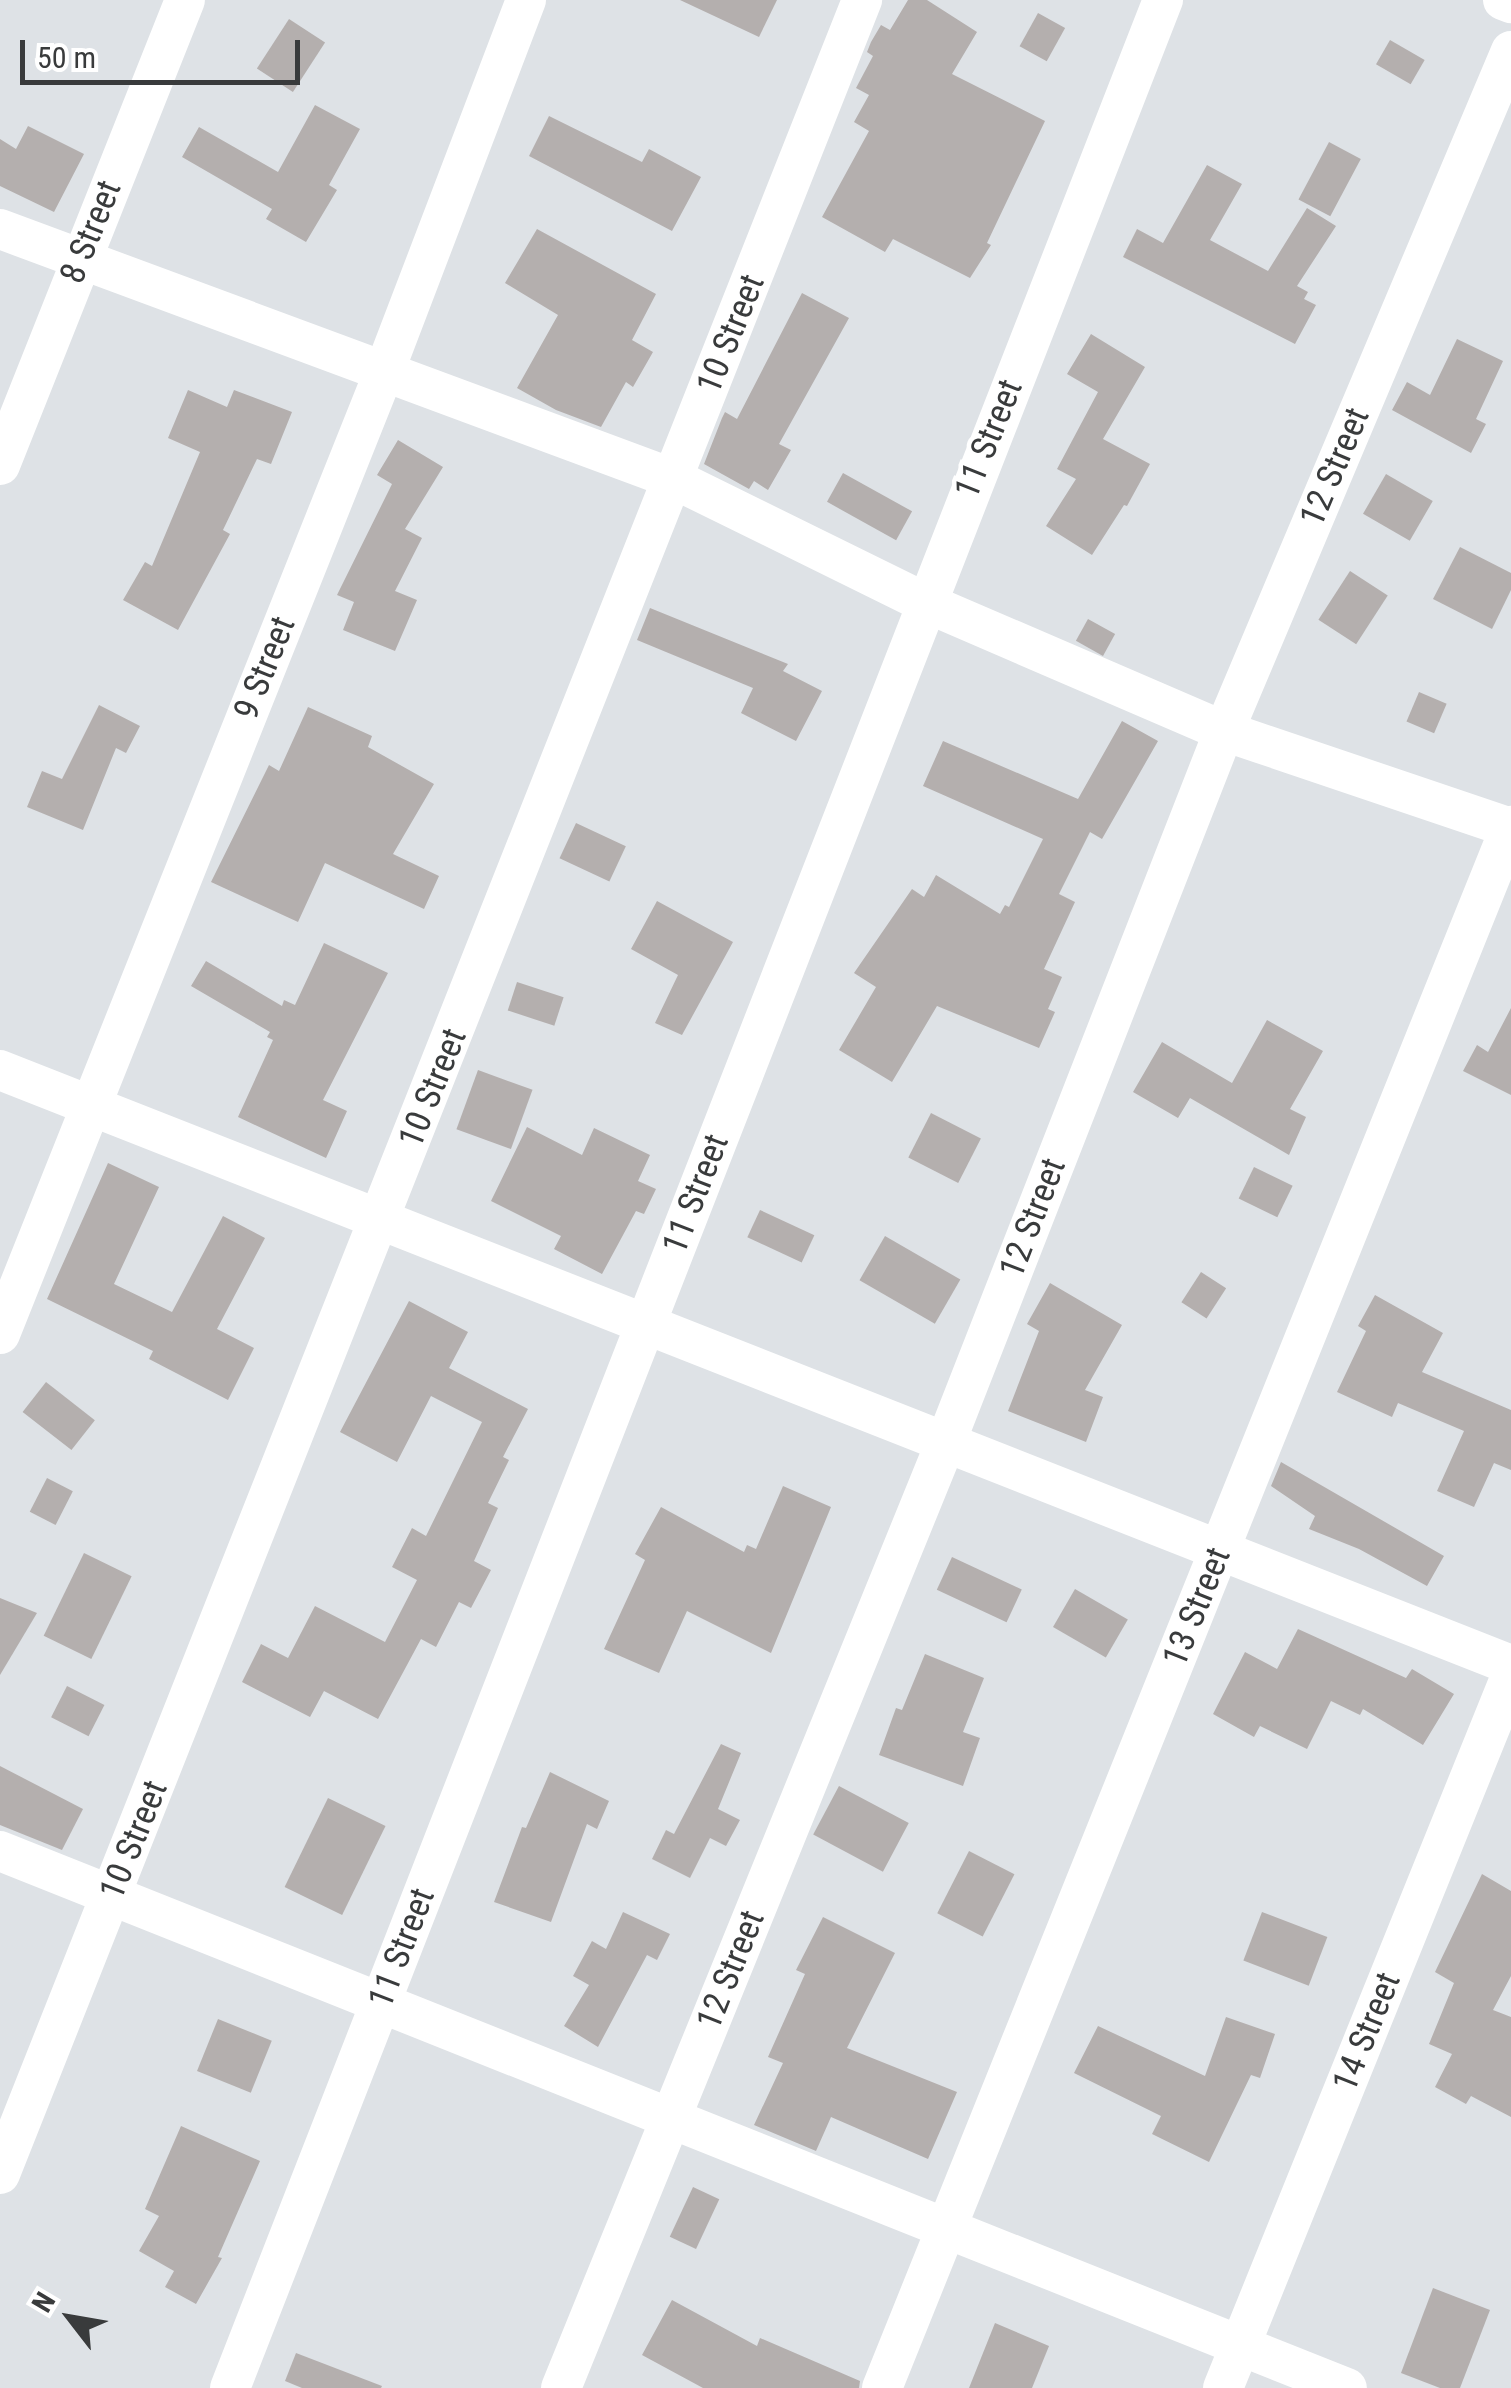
<!DOCTYPE html>
<style>
body{margin:0}
#map{position:relative;width:1511px;height:2388px;overflow:hidden;background:#dee2e6;font-family:"Roboto Condensed",sans-serif}
div>[style]{position:absolute}
.building>*{inset:0;background:#b4afae;transform-origin:0 0}
.minor>*{height:40px;margin:-20px;padding:0 20px;transform-origin:20px;border-radius:20px;background:#fff}
span{translate:-50% -50%;white-space:nowrap;text-align:center;line-height:1.15;-webkit-text-stroke:9px #fff;paint-order:stroke}
.street-label{font-size:35px;color:#393b3c}
.north{position:absolute;left:20px;top:2268px;width:100px;height:100px;-webkit-text-stroke:8px #fff;paint-order:stroke;rotate:301deg;font-size:28px;font-weight:700;line-height:40px;text-align:center;color:#393b3c}
.north::after{content:'';display:block;margin:auto;width:35px;height:45px;background:#393b3c;clip-path:polygon(50% 0,100% 100%,50% 72%,0 100%)}
.scale{position:absolute;left:20px;top:40px;width:280px;height:45px;box-sizing:border-box;border:5px solid #393b3c;border-top:0;padding-left:12px;font-size:30px;line-height:35px;white-space:nowrap;color:#393b3c;-webkit-text-stroke:8px #fff;paint-order:stroke}
</style>
<div id="map">
<div class="building">
<div style="clip-path:polygon(680px 0,777px 0,759px 37px)"></div>
<div style="clip-path:polygon(908px 0,927px 0,977px 32px,952px 74px,1045px 121px,987px 243px,991px 245px,970px 278px,893px 239px,885px 252px,822px 217px,869px 131px,854px 122px,869px 95px,856px 88px,873px 56px,867px 52px,871px 42px,881px 25px,890px 30px)"></div>
<div style="left:1038px;top:13px;width:31px;height:38px;rotate:29deg"></div>
<div style="left:289px;top:19px;width:43px;height:59px;rotate:33deg"></div>
<div style="left:1390px;top:40px;width:40px;height:28px;rotate:30deg"></div>
<div style="clip-path:polygon(315px 105px,360px 129px,329px 185px,337px 190px,306px 242px,266px 219px,272px 209px,182px 157px,199px 127px,278px 172px)"></div>
<div style="clip-path:polygon(549px 116px,642px 162px,649px 149px,701px 177px,672px 231px,529px 156px)"></div>
<div style="clip-path:polygon(28px 126px,84px 154px,54px 212px,0 186px,0 139px,16px 149px)"></div>
<div style="left:1329px;top:142px;width:36px;height:65px;rotate:28deg"></div>
<div style="clip-path:polygon(1207px 165px,1242px 184px,1210px 240px,1268px 271px,1307px 208px,1336px 226px,1297px 286px,1308px 292px,1304px 299px,1316px 305px,1295px 344px,1123px 257px,1137px 229px,1163px 243px)"></div>
<div style="clip-path:polygon(537px 229px,656px 294px,632px 340px,653px 352px,633px 387px,626px 382px,601px 427px,556px 410px,517px 388px,558px 315px,505px 283px)"></div>
<div style="clip-path:polygon(802px 293px,849px 318px,779px 444px,791px 450px,768px 490px,754px 481px,749px 489px,704px 464px,722px 418px,725px 412px,737px 419px)"></div>
<div style="clip-path:polygon(1091px 334px,1145px 367px,1103px 439px,1150px 464px,1127px 506px,1124px 505px,1092px 555px,1046px 526px,1076px 479px,1057px 469px,1098px 392px,1067px 374px)"></div>
<div style="clip-path:polygon(1457px 339px,1503px 361px,1476px 419px,1486px 424px,1471px 453px,1392px 410px,1407px 382px,1430px 395px)"></div>
<div style="clip-path:polygon(188px 390px,227px 407px,234px 390px,292px 412px,271px 464px,257px 459px,223px 530px,230px 534px,178px 630px,123px 600px,145px 562px,152px 566px,200px 452px,168px 438px)"></div>
<div style="clip-path:polygon(398px 440px,443px 467px,405px 529px,422px 538px,395px 591px,417px 600px,395px 651px,343px 630px,354px 602px,337px 595px,392px 484px,377px 475px)"></div>
<div style="left:843px;top:473px;width:79px;height:33px;rotate:29deg"></div>
<div style="left:1386px;top:474px;width:54px;height:46px;rotate:30deg"></div>
<div style="clip-path:polygon(1460px 547px,1511px 573px,1511px 590px,1492px 629px,1433px 599px)"></div>
<div style="left:1350px;top:571px;width:45px;height:58px;rotate:33deg"></div>
<div style="clip-path:polygon(650px 608px,788px 664px,783px 671px,822px 691px,796px 741px,741px 713px,753px 688px,637px 640px)"></div>
<div style="left:1088px;top:619px;width:31px;height:25px;rotate:29deg"></div>
<div style="left:1419px;top:692px;width:30px;height:32px;rotate:23deg"></div>
<div style="clip-path:polygon(99px 705px,140px 726px,126px 753px,116px 748px,83px 830px,27px 807px,42px 771px,62px 779px)"></div>
<div style="clip-path:polygon(308px 707px,372px 736px,368px 747px,434px 784px,393px 854px,439px 876px,424px 909px,325px 863px,298px 922px,211px 882px,269px 765px,279px 771px)"></div>
<div style="clip-path:polygon(1122px 721px,1158px 741px,1102px 839px,1090px 832px,1059px 894px,1075px 902px,1044px 969px,1062px 977px,1048px 1009px,1055px 1012px,1039px 1048px,937px 1006px,892px 1082px,839px 1050px,876px 987px,854px 973px,912px 889px,924px 897px,936px 875px,1000px 914px,1005px 905px,1009px 907px,1043px 839px,923px 786px,943px 741px,1078px 799px)"></div>
<div style="left:576px;top:823px;width:55px;height:39px;rotate:25deg"></div>
<div style="clip-path:polygon(657px 901px,733px 942px,682px 1035px,655px 1023px,678px 975px,631px 949px)"></div>
<div style="clip-path:polygon(324px 943px,388px 973px,323px 1100px,347px 1111px,326px 1158px,238px 1117px,273px 1040px,267px 1037px,270px 1032px,191px 986px,206px 961px,282px 1006px,284px 1000px,295px 1005px)"></div>
<div style="left:517px;top:982px;width:49px;height:30px;rotate:18deg"></div>
<div style="clip-path:polygon(1511px 1008px,1511px 1095px,1463px 1071px,1477px 1045px,1488px 1052px)"></div>
<div style="clip-path:polygon(1267px 1020px,1323px 1051px,1290px 1109px,1306px 1117px,1289px 1155px,1190px 1098px,1178px 1118px,1133px 1092px,1162px 1042px,1232px 1083px)"></div>
<div style="left:478px;top:1070px;width:58px;height:63px;rotate:20deg"></div>
<div style="left:931px;top:1113px;width:56px;height:50px;rotate:27deg"></div>
<div style="clip-path:polygon(527px 1127px,582px 1155px,594px 1128px,650px 1155px,638px 1181px,656px 1189px,644px 1214px,636px 1211px,602px 1274px,554px 1249px,561px 1236px,491px 1201px)"></div>
<div style="clip-path:polygon(108px 1163px,159px 1187px,114px 1284px,172px 1312px,223px 1216px,265px 1238px,217px 1329px,254px 1348px,228px 1400px,149px 1359px,153px 1351px,47px 1299px)"></div>
<div style="left:1254px;top:1167px;width:43px;height:35px;rotate:26deg"></div>
<div style="left:760px;top:1210px;width:60px;height:30px;rotate:25deg"></div>
<div style="left:885px;top:1236px;width:87px;height:51px;rotate:30deg"></div>
<div style="left:1201px;top:1272px;width:30px;height:36px;rotate:33deg"></div>
<div style="clip-path:polygon(1050px 1283px,1122px 1325px,1085px 1390px,1103px 1397px,1086px 1442px,1008px 1411px,1039px 1331px,1027px 1324px)"></div>
<div style="clip-path:polygon(1375px 1295px,1443px 1333px,1422px 1372px,1511px 1410px,1511px 1470px,1494px 1463px,1474px 1507px,1437px 1491px,1464px 1431px,1398px 1403px,1392px 1417px,1337px 1392px,1366px 1331px,1358px 1326px)"></div>
<div style="clip-path:polygon(409px 1301px,468px 1332px,449px 1368px,528px 1409px,503px 1457px,509px 1460px,488px 1503px,498px 1508px,474px 1561px,491px 1570px,471px 1608px,459px 1602px,436px 1647px,421px 1639px,378px 1719px,324px 1691px,310px 1717px,242px 1682px,261px 1644px,288px 1658px,315px 1606px,385px 1642px,417px 1580px,392px 1567px,412px 1528px,426px 1536px,482px 1422px,431px 1396px,397px 1462px,340px 1432px)"></div>
<div style="left:46px;top:1382px;width:62px;height:38px;rotate:38deg"></div>
<div style="clip-path:polygon(1281px 1462px,1444px 1556px,1427px 1586px,1359px 1549px,1309px 1529px,1315px 1516px,1271px 1486px)"></div>
<div style="left:47px;top:1478px;width:29px;height:38px;rotate:27deg"></div>
<div style="clip-path:polygon(783px 1486px,831px 1507px,771px 1653px,687px 1611px,659px 1673px,604px 1649px,645px 1560px,635px 1554px,661px 1507px,744px 1552px,747px 1545px,756px 1549px)"></div>
<div style="left:84px;top:1553px;width:53px;height:92px;rotate:26deg"></div>
<div style="left:952px;top:1557px;width:77px;height:36px;rotate:25deg"></div>
<div style="left:1075px;top:1589px;width:61px;height:44px;rotate:30deg"></div>
<div style="clip-path:polygon(0 1598px,37px 1613px,0 1675px)"></div>
<div style="clip-path:polygon(1298px 1629px,1406px 1678px,1412px 1669px,1454px 1694px,1423px 1745px,1363px 1709px,1360px 1715px,1331px 1701px,1307px 1749px,1260px 1726px,1254px 1737px,1213px 1714px,1245px 1652px,1277px 1669px)"></div>
<div style="clip-path:polygon(925px 1654px,984px 1678px,963px 1732px,980px 1738px,963px 1786px,879px 1755px,896px 1708px,902px 1710px)"></div>
<div style="left:67px;top:1686px;width:42px;height:35px;rotate:27deg"></div>
<div style="clip-path:polygon(721px 1744px,741px 1753px,718px 1809px,740px 1820px,726px 1846px,710px 1838px,690px 1878px,652px 1859px,666px 1830px,674px 1834px)"></div>
<div style="clip-path:polygon(0 1766px,83px 1809px,62px 1850px,0 1825px)"></div>
<div style="clip-path:polygon(550px 1772px,609px 1801px,597px 1829px,587px 1824px,551px 1922px,494px 1902px,522px 1827px,526px 1828px)"></div>
<div style="left:839px;top:1786px;width:79px;height:55px;rotate:28deg"></div>
<div style="left:328px;top:1798px;width:64px;height:99px;rotate:26deg"></div>
<div style="left:969px;top:1851px;width:51px;height:70px;rotate:27deg"></div>
<div style="clip-path:polygon(1482px 1874px,1511px 1891px,1511px 1976px,1493px 2010px,1511px 2017px,1511px 2117px,1471px 2096px,1466px 2104px,1435px 2087px,1452px 2054px,1429px 2044px,1454px 1983px,1435px 1972px)"></div>
<div style="clip-path:polygon(623px 1912px,670px 1934px,657px 1960px,647px 1955px,598px 2047px,564px 2026px,589px 1985px,573px 1976px,592px 1941px,606px 1949px)"></div>
<div style="left:1262px;top:1912px;width:70px;height:52px;rotate:21deg"></div>
<div style="clip-path:polygon(823px 1917px,895px 1953px,847px 2048px,957px 2092px,928px 2159px,831px 2117px,816px 2151px,754px 2125px,783px 2063px,768px 2057px,805px 1974px,796px 1970px)"></div>
<div style="clip-path:polygon(1226px 2017px,1275px 2034px,1260px 2078px,1251px 2075px,1209px 2162px,1152px 2134px,1161px 2116px,1074px 2073px,1098px 2026px,1205px 2076px)"></div>
<div style="left:218px;top:2019px;width:58px;height:56px;rotate:22deg"></div>
<div style="clip-path:polygon(181px 2126px,260px 2161px,218px 2257px,222px 2258px,196px 2304px,165px 2287px,174px 2271px,139px 2251px,159px 2216px,145px 2209px)"></div>
<div style="left:693px;top:2187px;width:29px;height:55px;rotate:25deg"></div>
<div style="clip-path:polygon(1433px 2288px,1490px 2310px,1460px 2388px,1440px 2388px,1401px 2373px)"></div>
<div style="clip-path:polygon(672px 2300px,757px 2346px,760px 2338px,860px 2381px,859px 2388px,703px 2388px,642px 2355px)"></div>
<div style="clip-path:polygon(995px 2323px,1049px 2346px,1032px 2388px,969px 2388px)"></div>
<div style="clip-path:polygon(296px 2353px,382px 2386px,381px 2388px,302px 2388px,285px 2381px)"></div>
</div>
<div class="minor">
<div style="left:1503px;top:0;width:9px;rotate:21deg"></div>
<div style="left:0;top:229px;width:719px;rotate:20.35deg"></div>
<div style="left:674px;top:479px;width:279px;rotate:26.2deg"></div>
<div style="left:924px;top:602px;width:327px;rotate:23.3deg"></div>
<div style="left:1224px;top:731px;width:303px;rotate:18.7deg"></div>
<div style="left:0;top:465px;width:500px;rotate:-68.3deg"></div>
<div style="left:0;top:1070px;width:1624px;rotate:21.49deg"></div>
<div style="left:0;top:1334px;width:1036px;rotate:-68.24deg"></div>
<div style="left:384px;top:372px;width:398px;rotate:-69.1deg"></div>
<div style="left:0;top:1851px;width:1450px;rotate:21.74deg"></div>
<div style="left:0;top:2174px;width:2339px;rotate:-68.37deg"></div>
<div style="left:230px;top:2388px;width:2564px;rotate:-68.66deg"></div>
<div style="left:561px;top:2388px;width:1019px;rotate:-67.86deg"></div>
<div style="left:945px;top:1444px;width:766px;rotate:-68.63deg"></div>
<div style="left:1224px;top:731px;width:738px;rotate:-67.12deg"></div>
<div style="left:882px;top:2388px;width:1684px;rotate:-68.07deg"></div>
<div style="left:1223px;top:2388px;width:768px;rotate:-67.98deg"></div>
</div>
<div class="street-label">
<span style="left:91px;top:232px;rotate:-68deg">8 Street</span>
<span style="left:731px;top:334px;rotate:-68deg">10 Street</span>
<span style="left:989px;top:439px;rotate:-68deg">11 Street</span>
<span style="left:1335px;top:467px;rotate:-67deg">12 Street</span>
<span style="left:265px;top:668px;rotate:-68deg">9 Street</span>
<span style="left:433px;top:1088px;rotate:-68deg">10 Street</span>
<span style="left:696px;top:1194px;rotate:-69deg">11 Street</span>
<span style="left:1033px;top:1218px;rotate:-69deg">12 Street</span>
<span style="left:1197px;top:1607px;rotate:-68deg">13 Street</span>
<span style="left:134px;top:1840px;rotate:-68deg">10 Street</span>
<span style="left:402px;top:1948px;rotate:-69deg">11 Street</span>
<span style="left:731px;top:1970px;rotate:-68deg">12 Street</span>
<span style="left:1367px;top:2032px;rotate:-68deg">14 Street</span>
</div>
<div class="north">N</div>
<div class="scale">50 m</div>
</div>
